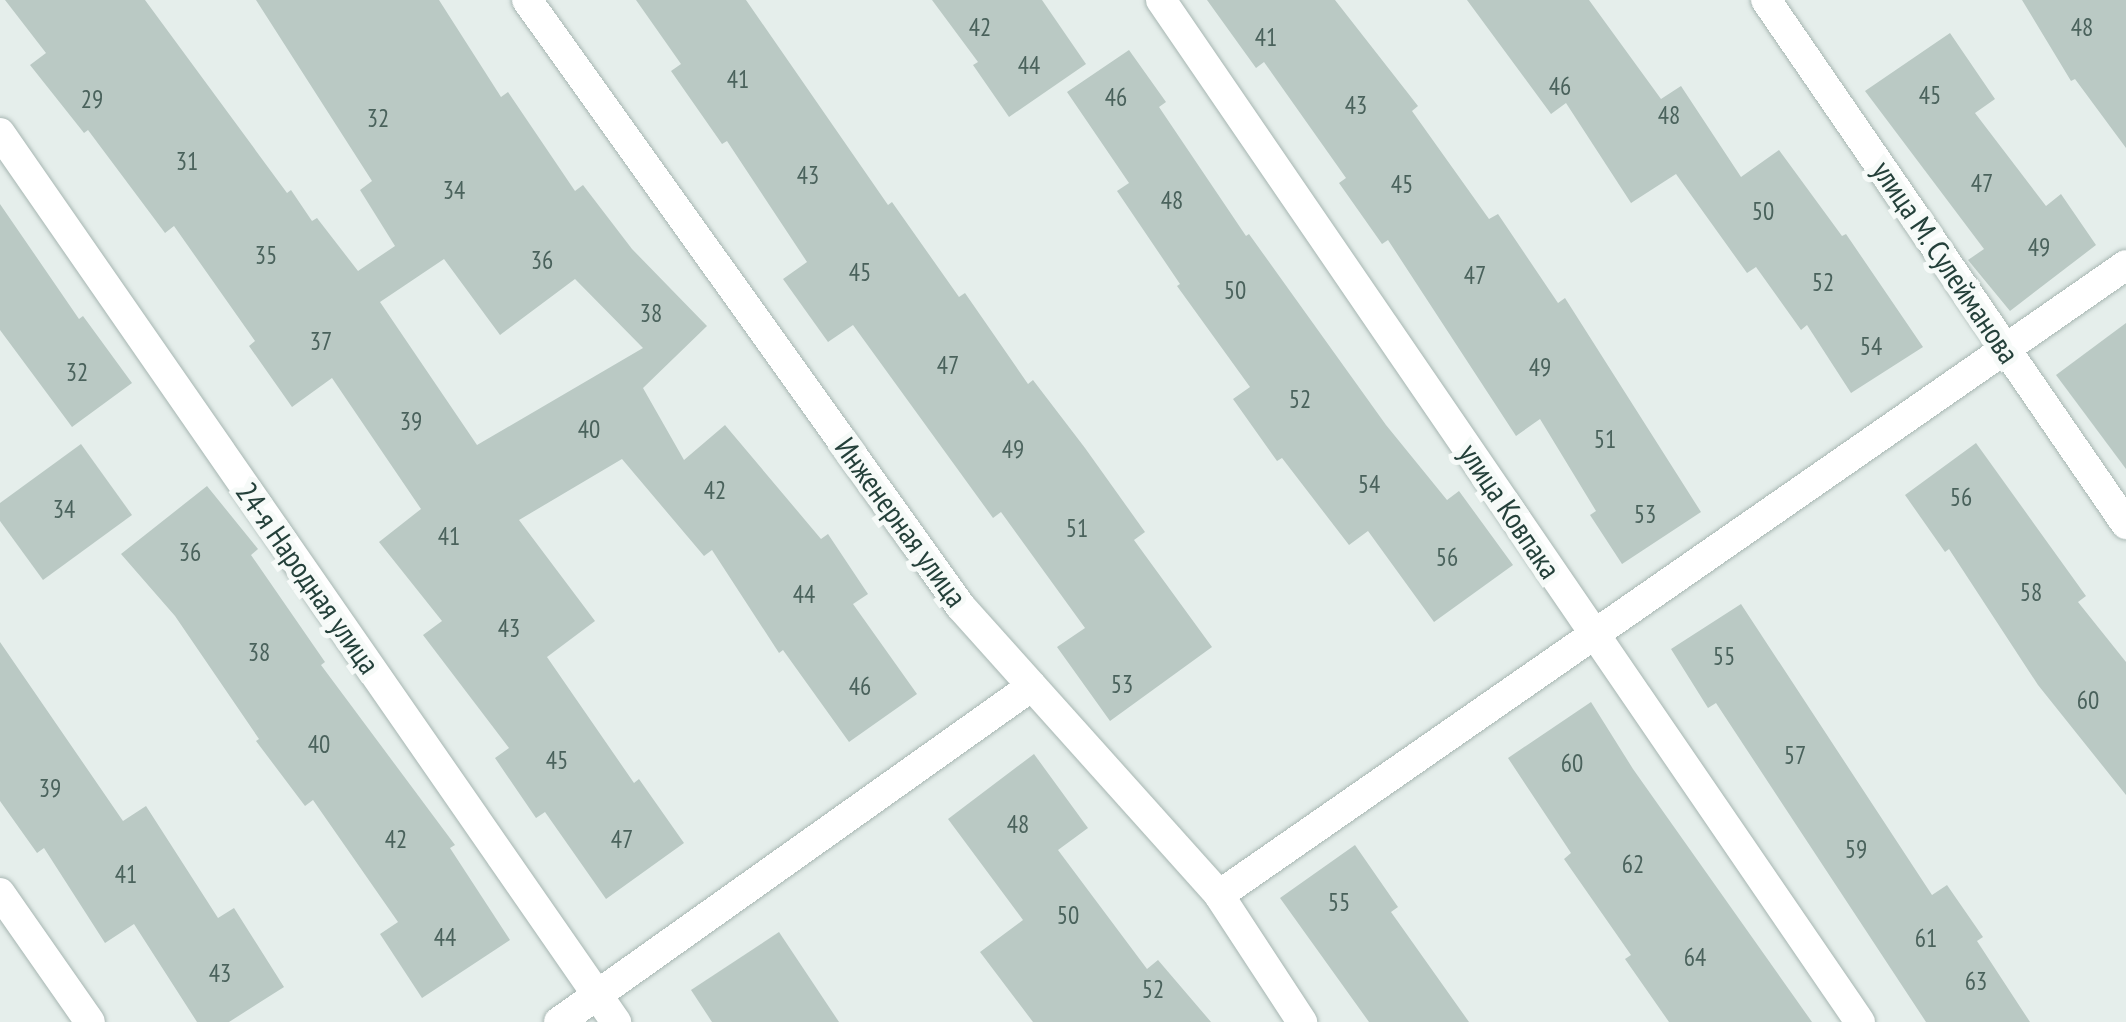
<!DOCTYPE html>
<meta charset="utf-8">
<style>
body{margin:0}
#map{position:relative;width:2126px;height:1022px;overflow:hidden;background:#e5eeeb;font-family:"PT Sans Narrow",sans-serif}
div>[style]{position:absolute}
.building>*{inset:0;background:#bac9c4}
.roads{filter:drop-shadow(0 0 2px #a7b6b2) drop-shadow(0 0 2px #a7b6b2)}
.minor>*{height:30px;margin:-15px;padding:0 15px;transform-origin:15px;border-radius:15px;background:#fff}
span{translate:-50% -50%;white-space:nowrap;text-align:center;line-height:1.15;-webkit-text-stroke:10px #f6faf8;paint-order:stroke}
.number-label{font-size:25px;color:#4a625c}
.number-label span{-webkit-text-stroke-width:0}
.street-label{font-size:30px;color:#24403a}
</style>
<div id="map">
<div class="building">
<div style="clip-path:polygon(evenodd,5px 0,145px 0,287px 193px,291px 190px,312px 221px,317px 218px,358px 271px,395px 246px,360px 190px,372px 181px,256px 0,439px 0,501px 97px,508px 92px,575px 191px,583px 185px,632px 249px,707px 326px,643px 388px,684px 460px,725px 425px,821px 539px,828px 534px,868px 594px,853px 604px,917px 694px,849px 742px,783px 650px,779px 653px,712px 550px,704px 556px,622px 459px,519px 520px,595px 621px,547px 657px,634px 783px,639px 779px,684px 843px,606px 899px,545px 812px,536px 818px,495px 758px,509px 748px,423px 635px,442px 621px,379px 542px,421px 509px,332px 378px,292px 407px,249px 346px,255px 341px,174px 226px,165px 233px,88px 130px,84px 133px,30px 65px,46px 53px,5px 0,444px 259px,500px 335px,575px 279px,643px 348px,477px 445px,380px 302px,444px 259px)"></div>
<div style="clip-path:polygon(636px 0,746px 0,888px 205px,892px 202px,959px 297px,965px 293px,1028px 384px,1033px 380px,1085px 448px,1145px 532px,1134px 540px,1212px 647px,1110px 721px,1057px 647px,1085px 628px,1001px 512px,993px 518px,853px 325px,828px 342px,783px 279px,807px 262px,727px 141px,722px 144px,671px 71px,681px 64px)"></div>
<div style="clip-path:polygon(932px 0,1042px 0,1086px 64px,1009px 117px,973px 65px,978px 62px)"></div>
<div style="clip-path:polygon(1207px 0,1335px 0,1418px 106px,1412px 111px,1489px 219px,1498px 214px,1558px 303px,1565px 298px,1701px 512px,1622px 564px,1590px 515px,1596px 511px,1540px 419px,1516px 436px,1388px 240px,1382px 244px,1339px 183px,1346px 178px,1264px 62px,1256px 68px)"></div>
<div style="clip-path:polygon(1467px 0,1589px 0,1661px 99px,1681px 86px,1741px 177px,1779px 150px,1842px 236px,1846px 234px,1923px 347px,1851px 393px,1807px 325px,1801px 330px,1756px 267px,1747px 273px,1676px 174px,1631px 203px,1566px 103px,1551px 114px)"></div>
<div style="clip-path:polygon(2022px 0,2126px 0,2126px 148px,2075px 79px,2071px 81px)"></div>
<div style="clip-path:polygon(1950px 33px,1995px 99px,1975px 113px,2046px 206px,2061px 194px,2096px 245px,2010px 311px,1968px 260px,1984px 249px,1865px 91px)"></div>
<div style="clip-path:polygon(1129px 50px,1166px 102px,1159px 107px,1246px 236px,1249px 234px,1386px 425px,1447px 500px,1459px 491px,1513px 565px,1434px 622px,1368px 531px,1349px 545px,1282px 458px,1277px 461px,1233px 399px,1250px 387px,1177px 286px,1180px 284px,1117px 191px,1129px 183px,1067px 92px)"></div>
<div style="clip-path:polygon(0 204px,79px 319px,83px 316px,132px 383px,72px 427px,0 330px)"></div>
<div style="clip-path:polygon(2126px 323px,2126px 469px,2056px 375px)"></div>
<div style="clip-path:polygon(1976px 443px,2086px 596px,2078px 602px,2126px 662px,2126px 795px,2038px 685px,1949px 549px,1945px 552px,1905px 495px)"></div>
<div style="clip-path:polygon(81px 444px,132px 515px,43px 580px,0 521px,0 503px)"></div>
<div style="clip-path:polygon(207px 486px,258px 549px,251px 555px,325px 662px,321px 665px,455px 845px,450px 848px,510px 940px,422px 998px,380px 934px,398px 922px,313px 800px,305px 806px,256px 741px,259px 739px,175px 616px,121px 554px)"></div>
<div style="clip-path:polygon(1741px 604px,1932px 895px,1947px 885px,1983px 937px,1977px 941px,2030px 1022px,1926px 1022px,1716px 703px,1708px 708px,1671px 649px)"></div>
<div style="clip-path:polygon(0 642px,123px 821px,146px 806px,218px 918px,234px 908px,284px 987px,229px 1022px,197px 1022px,134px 924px,105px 943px,44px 848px,37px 853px,0 801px)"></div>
<div style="clip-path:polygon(1591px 702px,1633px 769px,1812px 1022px,1669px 1022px,1625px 959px,1631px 955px,1564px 859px,1571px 853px,1508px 758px)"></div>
<div style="clip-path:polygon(1034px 754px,1088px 828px,1058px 850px,1147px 969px,1158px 960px,1211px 1022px,1033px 1022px,980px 952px,1023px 920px,948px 819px)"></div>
<div style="clip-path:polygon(1355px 845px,1398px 907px,1391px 912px,1469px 1022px,1369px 1022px,1280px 898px)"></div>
<div style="clip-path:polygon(779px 932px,839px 1022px,712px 1022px,691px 990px)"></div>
</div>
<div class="roads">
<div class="minor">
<div style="left:527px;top:0;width:746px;rotate:54.44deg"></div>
<div style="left:961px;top:607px;width:387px;rotate:48.1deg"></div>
<div style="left:1219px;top:895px;width:152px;rotate:56.8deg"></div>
<div style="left:1161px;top:0;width:1238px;rotate:55.63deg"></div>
<div style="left:1766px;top:0;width:636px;rotate:55.51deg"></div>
<div style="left:0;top:133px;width:1082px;rotate:55.28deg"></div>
<div style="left:0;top:893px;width:157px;rotate:55.1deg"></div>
<div style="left:1219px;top:895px;width:1104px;rotate:-34.78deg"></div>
<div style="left:559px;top:1022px;width:580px;rotate:-35.39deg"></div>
</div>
</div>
<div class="number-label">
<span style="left:980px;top:27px">42</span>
<span style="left:2082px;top:27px">48</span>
<span style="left:1266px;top:37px">41</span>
<span style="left:1029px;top:65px">44</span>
<span style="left:738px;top:79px">41</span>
<span style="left:1560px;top:86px">46</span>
<span style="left:1930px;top:95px">45</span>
<span style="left:1116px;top:97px">46</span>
<span style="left:92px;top:99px">29</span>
<span style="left:1356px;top:105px">43</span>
<span style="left:1669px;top:115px">48</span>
<span style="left:378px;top:118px">32</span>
<span style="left:187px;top:161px">31</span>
<span style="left:808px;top:175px">43</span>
<span style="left:1982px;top:183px">47</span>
<span style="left:1402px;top:184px">45</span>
<span style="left:454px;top:190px">34</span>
<span style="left:1172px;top:200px">48</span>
<span style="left:1763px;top:211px">50</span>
<span style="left:2039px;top:247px">49</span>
<span style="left:266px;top:255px">35</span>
<span style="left:542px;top:260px">36</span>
<span style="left:860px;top:272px">45</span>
<span style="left:1475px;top:275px">47</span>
<span style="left:1823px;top:282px">52</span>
<span style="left:1235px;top:290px">50</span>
<span style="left:651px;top:313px">38</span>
<span style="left:321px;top:341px">37</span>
<span style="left:1871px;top:346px">54</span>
<span style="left:948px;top:365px">47</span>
<span style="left:1540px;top:367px">49</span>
<span style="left:77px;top:372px">32</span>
<span style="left:1300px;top:399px">52</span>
<span style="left:411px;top:421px">39</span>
<span style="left:589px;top:429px">40</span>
<span style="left:1605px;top:439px">51</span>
<span style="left:1013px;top:449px">49</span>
<span style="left:1369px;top:484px">54</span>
<span style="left:715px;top:490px">42</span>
<span style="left:1961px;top:497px">56</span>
<span style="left:64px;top:509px">34</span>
<span style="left:1645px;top:514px">53</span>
<span style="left:1077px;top:528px">51</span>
<span style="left:449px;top:536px">41</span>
<span style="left:190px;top:552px">36</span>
<span style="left:1447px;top:557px">56</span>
<span style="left:2031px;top:592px">58</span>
<span style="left:804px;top:594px">44</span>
<span style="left:509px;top:628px">43</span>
<span style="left:259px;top:652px">38</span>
<span style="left:1724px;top:656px">55</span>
<span style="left:1122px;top:684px">53</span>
<span style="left:860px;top:686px">46</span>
<span style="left:2088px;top:700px">60</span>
<span style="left:319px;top:744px">40</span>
<span style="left:1795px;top:755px">57</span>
<span style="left:557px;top:760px">45</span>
<span style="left:1572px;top:763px">60</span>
<span style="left:50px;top:788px">39</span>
<span style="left:1018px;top:824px">48</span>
<span style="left:396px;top:839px">42</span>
<span style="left:622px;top:839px">47</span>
<span style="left:1856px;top:849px">59</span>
<span style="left:1633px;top:864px">62</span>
<span style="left:126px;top:874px">41</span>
<span style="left:1339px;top:902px">55</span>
<span style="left:1068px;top:915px">50</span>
<span style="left:445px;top:937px">44</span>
<span style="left:1926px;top:938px">61</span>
<span style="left:1695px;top:957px">64</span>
<span style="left:220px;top:973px">43</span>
<span style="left:1976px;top:981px">63</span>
<span style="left:1153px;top:989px">52</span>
</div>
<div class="street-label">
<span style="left:1946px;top:262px;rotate:56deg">улица М. Сулейманова</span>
<span style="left:1510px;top:511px;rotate:56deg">улица Ковпака</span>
<span style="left:901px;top:522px;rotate:54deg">Инженерная улица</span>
<span style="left:308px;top:578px;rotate:55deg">24-я Народная улица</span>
</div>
</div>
